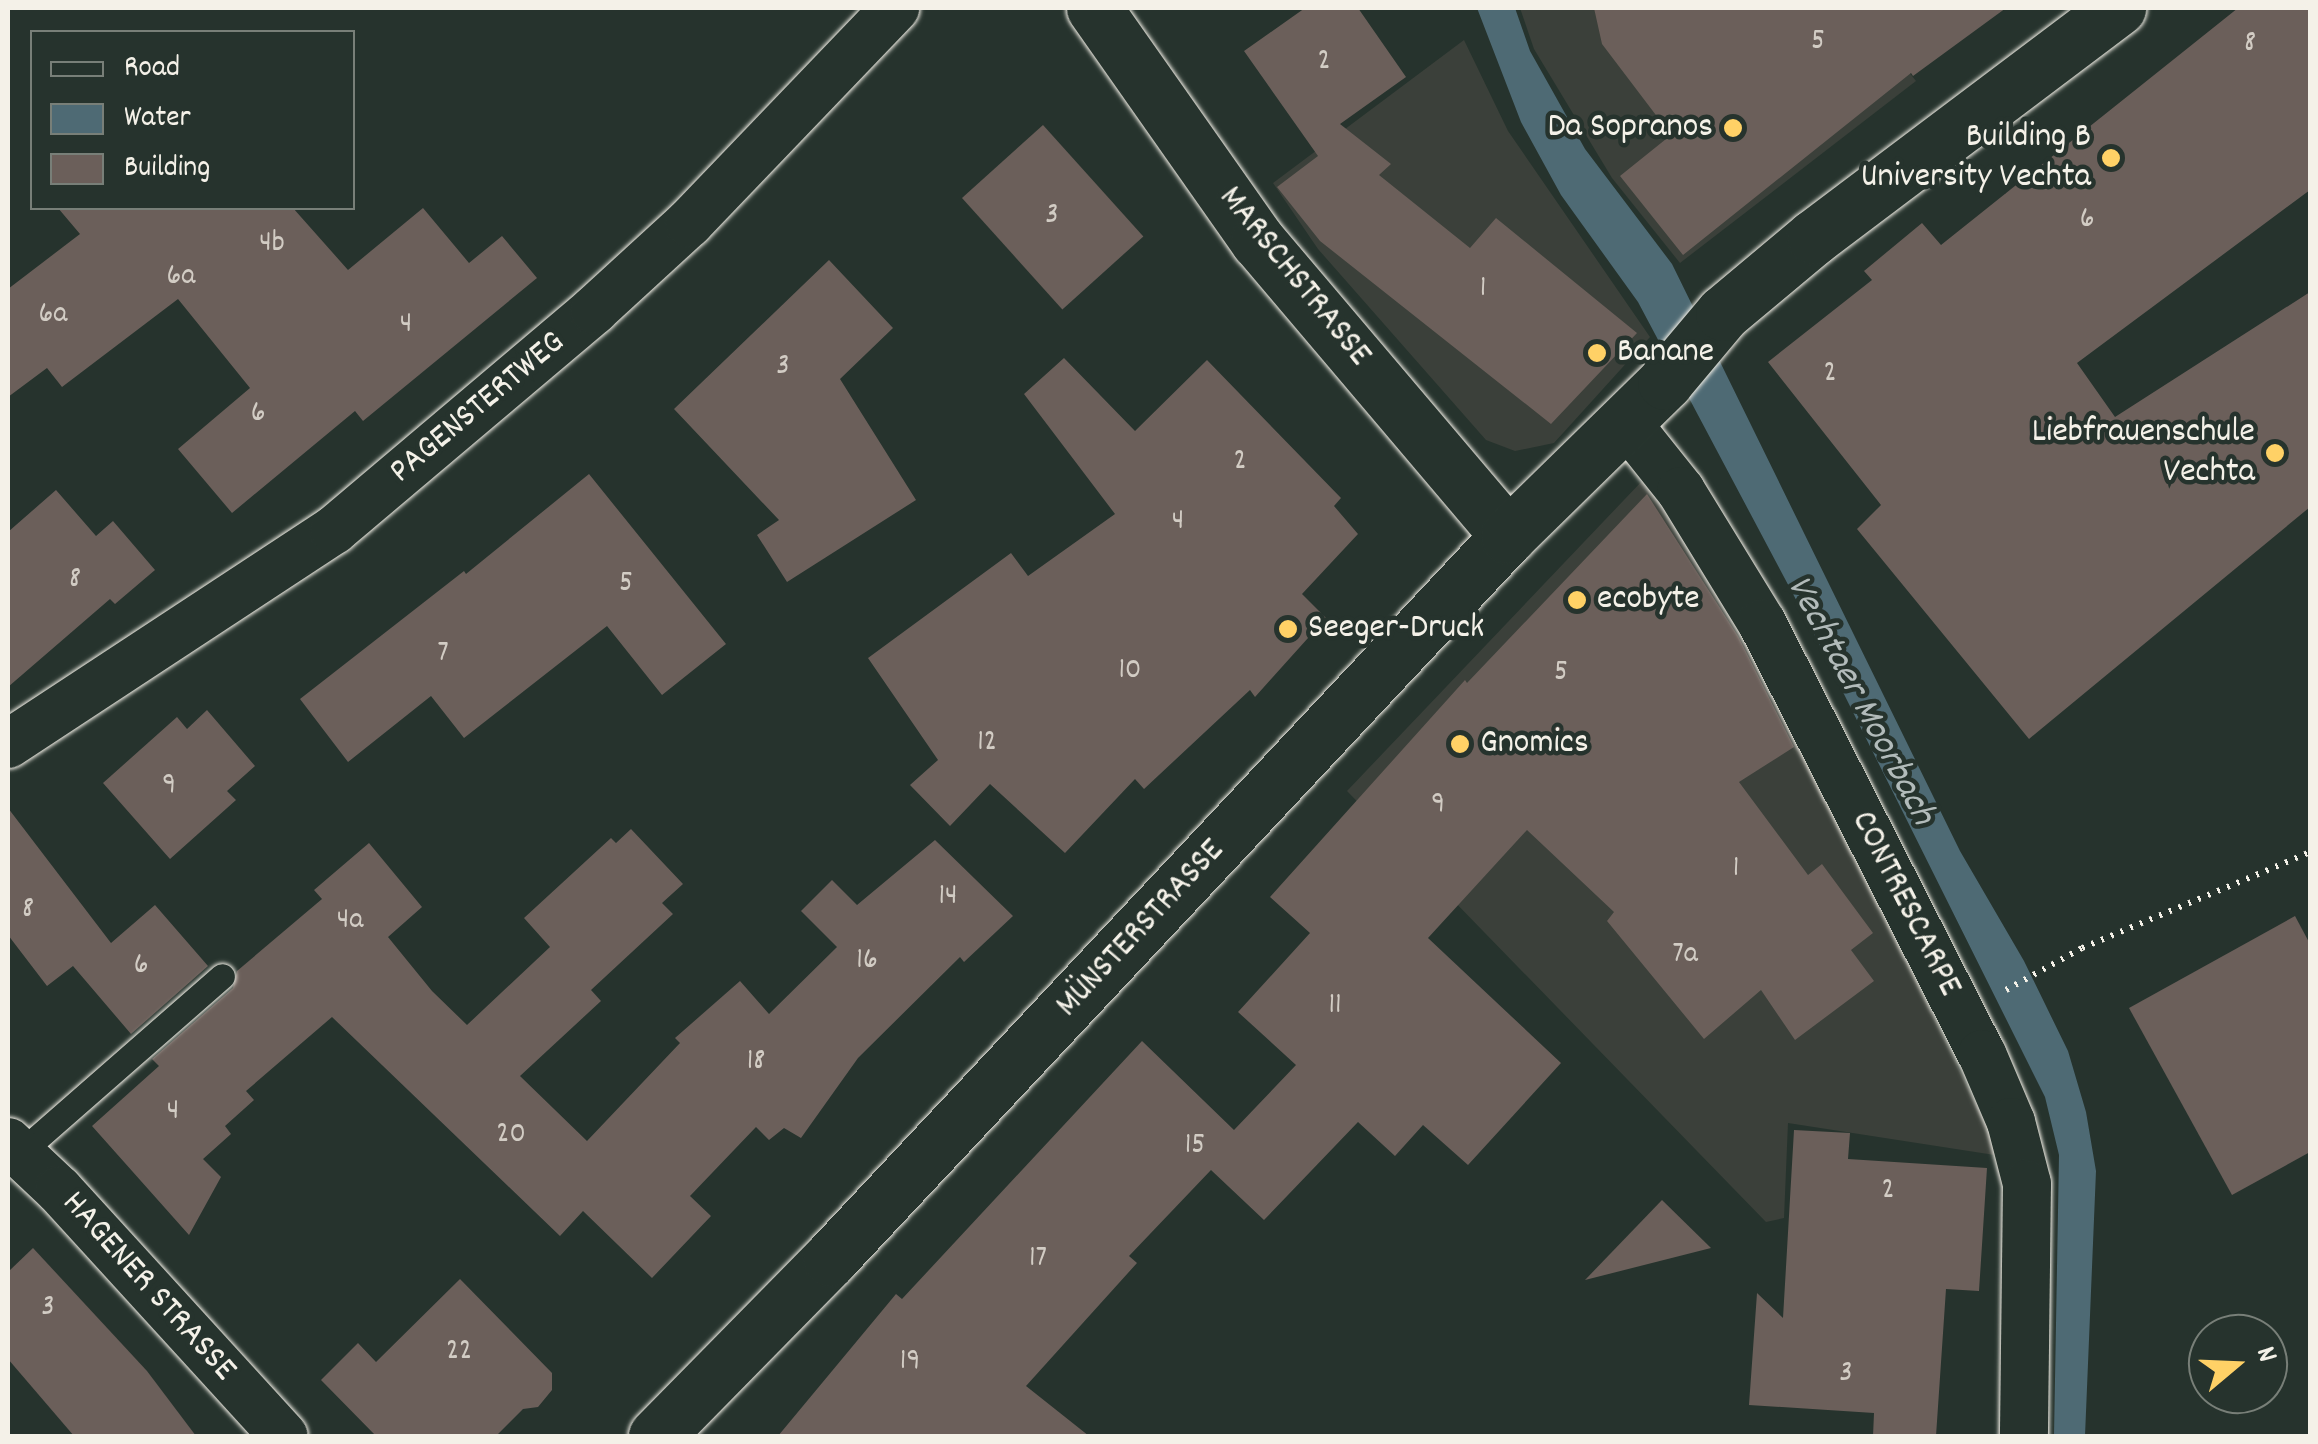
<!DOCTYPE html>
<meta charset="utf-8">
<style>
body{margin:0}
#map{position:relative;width:2318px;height:1444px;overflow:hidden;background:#26332d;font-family:Dekko,sans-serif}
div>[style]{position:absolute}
.built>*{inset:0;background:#3b403a}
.water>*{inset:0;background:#4e6a74}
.building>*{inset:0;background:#6b5f5a;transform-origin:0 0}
.path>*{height:6px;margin-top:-3px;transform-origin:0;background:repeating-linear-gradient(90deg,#f4f1e8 0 2.5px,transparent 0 10.5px)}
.roads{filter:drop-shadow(0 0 2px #f4f1e8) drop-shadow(0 0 2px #f4f1e8)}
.service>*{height:25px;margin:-12.5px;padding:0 12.5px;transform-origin:12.5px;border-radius:12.5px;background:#26332d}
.minor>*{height:48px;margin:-24px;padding:0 24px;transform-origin:24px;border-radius:24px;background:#26332d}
.tertiary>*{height:55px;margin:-27.5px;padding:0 27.5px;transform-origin:27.5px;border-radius:27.5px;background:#26332d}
.dots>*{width:28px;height:28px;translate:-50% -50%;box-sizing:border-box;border:5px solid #26332d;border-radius:50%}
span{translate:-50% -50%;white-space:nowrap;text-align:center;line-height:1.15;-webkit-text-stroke:9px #26332d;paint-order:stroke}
.number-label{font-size:30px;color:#d2ccc4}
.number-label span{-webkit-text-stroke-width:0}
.poi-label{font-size:35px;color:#f4f1e8}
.right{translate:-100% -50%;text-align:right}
.left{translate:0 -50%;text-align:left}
.street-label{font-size:35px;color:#f4f1e8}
.water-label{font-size:38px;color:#b2bbba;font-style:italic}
.frame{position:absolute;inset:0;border:10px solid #f4f1e8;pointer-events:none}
.legend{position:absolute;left:30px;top:30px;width:325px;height:180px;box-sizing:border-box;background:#26332d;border:2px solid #787f78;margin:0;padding:12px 18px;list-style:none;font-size:30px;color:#f4f1e8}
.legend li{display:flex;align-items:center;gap:20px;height:50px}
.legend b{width:50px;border:2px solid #787f78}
.north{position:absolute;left:2188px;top:1314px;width:100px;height:100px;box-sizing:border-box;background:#26332d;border:2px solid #787f78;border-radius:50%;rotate:71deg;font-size:28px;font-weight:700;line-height:40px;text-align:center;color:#f4f1e8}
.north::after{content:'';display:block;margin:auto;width:35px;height:45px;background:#ffd166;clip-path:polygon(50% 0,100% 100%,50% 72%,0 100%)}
</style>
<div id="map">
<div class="built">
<div style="clip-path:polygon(1520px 8px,1858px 8px,1916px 81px,1680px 263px,1612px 178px,1534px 49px)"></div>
<div style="clip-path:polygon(1464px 40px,1508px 131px,1650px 337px,1554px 443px,1515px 451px,1486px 440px,1318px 249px,1273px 183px)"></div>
<div style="clip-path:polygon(1643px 480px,1743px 623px,2001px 1156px,1788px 1123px,1784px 1218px,1766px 1222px,1347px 791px)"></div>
</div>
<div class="water">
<div style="clip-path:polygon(1477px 8px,1515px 8px,1530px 51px,1585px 149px,1672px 264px,1960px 851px,2024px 961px,2068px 1051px,2086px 1112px,2096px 1171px,2085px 1436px,2054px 1436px,2059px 1155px,2045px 1097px,1810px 626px,1638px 302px,1561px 195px,1521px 122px)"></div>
</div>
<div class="building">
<div style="clip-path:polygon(1305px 8px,1358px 8px,1406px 77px,1340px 124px,1391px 164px,1379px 175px,1470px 248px,1496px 218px,1637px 333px,1551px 424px,1320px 241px,1277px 187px,1318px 156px,1244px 51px)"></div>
<div style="clip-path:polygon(1594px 8px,2006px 8px,1913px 76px,1911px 73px,1683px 255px,1620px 176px,1671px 135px,1602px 44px)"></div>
<div style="clip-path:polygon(2238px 8px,2310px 8px,2310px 190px,2077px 363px,2115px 417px,2310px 292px,2310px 507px,2029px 739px,1857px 529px,1881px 505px,1768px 362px,1872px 280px,1864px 271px,1922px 223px,1941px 245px)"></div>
<div style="left:1043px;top:125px;width:150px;height:109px;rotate:48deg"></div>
<div style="clip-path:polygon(58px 208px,293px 208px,348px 270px,423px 208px,469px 263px,502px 236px,537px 278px,363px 421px,355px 411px,232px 513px,178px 449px,250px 388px,178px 299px,62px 387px,47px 368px,8px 397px,8px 289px,80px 234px)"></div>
<div style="clip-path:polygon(829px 260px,893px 328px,840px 379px,916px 500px,787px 582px,757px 535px,779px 520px,674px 409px)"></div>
<div style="clip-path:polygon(1064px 358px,1135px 431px,1207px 360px,1341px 498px,1334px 506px,1358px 534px,1302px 594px,1326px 618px,1255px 697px,1250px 690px,1144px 789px,1135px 779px,1065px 853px,990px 784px,950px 826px,910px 785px,938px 760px,868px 658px,1011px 553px,1028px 576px,1115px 514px,1024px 394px)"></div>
<div style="clip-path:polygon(589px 474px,726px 644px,662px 695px,607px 626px,464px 738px,431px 696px,348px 762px,300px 699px,464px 571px,466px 574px)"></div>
<div style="clip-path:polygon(56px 490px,96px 536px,113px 521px,155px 570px,115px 604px,110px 599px,8px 687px,8px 532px)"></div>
<div style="clip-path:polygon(1647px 494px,1738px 636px,1794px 747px,1739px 782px,1808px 875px,1822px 864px,1873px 933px,1851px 950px,1874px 981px,1795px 1040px,1761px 990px,1704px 1039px,1607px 921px,1614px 912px,1527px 830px,1428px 938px,1561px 1063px,1468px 1165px,1423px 1125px,1395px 1156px,1358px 1122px,1264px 1220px,1211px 1170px,1129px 1256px,1137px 1263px,1026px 1386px,1089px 1436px,778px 1436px,896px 1294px,902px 1299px,1142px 1041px,1234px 1130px,1296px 1065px,1238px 1012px,1310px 933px,1270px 897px,1465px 680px,1467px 683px)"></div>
<div style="clip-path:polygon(207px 710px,255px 766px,227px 791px,236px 800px,170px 859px,103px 783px,177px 717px,187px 729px)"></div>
<div style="clip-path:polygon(8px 808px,111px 943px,155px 905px,208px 966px,131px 1034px,73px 966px,47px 986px,8px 935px)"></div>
<div style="clip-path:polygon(631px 829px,683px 884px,662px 903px,673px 914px,591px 990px,601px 1001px,520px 1076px,587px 1141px,680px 1043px,675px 1038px,740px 981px,769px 1014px,837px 947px,801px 911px,832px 880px,857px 905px,935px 840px,1013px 916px,964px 962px,960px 957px,858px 1058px,801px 1138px,784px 1128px,769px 1140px,756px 1127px,690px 1196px,711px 1216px,652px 1278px,583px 1211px,560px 1236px,332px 1017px,246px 1091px,254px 1100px,225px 1126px,231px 1134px,203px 1159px,221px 1177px,189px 1235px,92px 1126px,159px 1066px,152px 1059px,233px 988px,237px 971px,322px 899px,314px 890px,369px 843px,422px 907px,388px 937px,432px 991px,467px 1025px,550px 947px,524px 918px,611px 838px,616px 843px)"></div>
<div style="clip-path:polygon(2295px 916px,2310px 944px,2310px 1152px,2232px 1195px,2129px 1008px)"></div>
<div style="clip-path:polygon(1794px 1130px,1850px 1133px,1848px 1159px,1987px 1168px,1979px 1291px,1946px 1289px,1936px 1436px,1873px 1436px,1874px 1413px,1749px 1405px,1757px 1293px,1783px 1318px)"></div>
<div style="clip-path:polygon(1662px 1200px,1711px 1248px,1585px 1280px)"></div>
<div style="clip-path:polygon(33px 1248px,147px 1371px,196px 1436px,74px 1436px,8px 1359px,8px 1272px)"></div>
<div style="clip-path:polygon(460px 1279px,552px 1373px,552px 1390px,538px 1407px,523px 1409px,496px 1436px,376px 1436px,321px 1380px,358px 1343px,376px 1362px)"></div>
</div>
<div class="path">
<div style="left:2006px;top:990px;width:87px;rotate:-28.9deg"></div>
<div style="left:2082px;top:948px;width:247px;rotate:-22.8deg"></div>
</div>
<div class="roads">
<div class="service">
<div style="left:21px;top:1152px;width:267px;rotate:-41.2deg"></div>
</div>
<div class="minor">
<div style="left:1626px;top:422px;width:88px;rotate:51.4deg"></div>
<div style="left:1681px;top:491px;width:155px;rotate:58.5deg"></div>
<div style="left:1762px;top:623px;width:484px;rotate:63deg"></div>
<div style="left:1982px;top:1054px;width:74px;rotate:66.9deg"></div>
<div style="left:2011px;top:1122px;width:64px;rotate:75.5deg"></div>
<div style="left:2027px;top:1184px;width:252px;rotate:90.7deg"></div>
<div style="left:8px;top:744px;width:390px;rotate:-33.3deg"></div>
<div style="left:334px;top:530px;width:341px;rotate:-40.2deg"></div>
<div style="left:594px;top:310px;width:129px;rotate:-42.5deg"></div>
<div style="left:689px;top:223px;width:298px;rotate:-46.2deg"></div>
<div style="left:8px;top:1142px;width:70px;rotate:43.3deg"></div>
<div style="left:59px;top:1190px;width:333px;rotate:47.6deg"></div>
</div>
<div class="tertiary">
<div style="left:1094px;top:8px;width:285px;rotate:54.9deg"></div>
<div style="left:1258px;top:241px;width:387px;rotate:49.7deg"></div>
<div style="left:656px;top:1436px;width:248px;rotate:-45.5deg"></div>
<div style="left:830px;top:1259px;width:991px;rotate:-46.84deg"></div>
<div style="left:1508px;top:536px;width:220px;rotate:-44.4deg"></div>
<div style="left:1665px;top:382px;width:90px;rotate:-50deg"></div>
<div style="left:1723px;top:313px;width:119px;rotate:-39.9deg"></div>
<div style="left:1814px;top:237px;width:381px;rotate:-37deg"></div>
</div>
</div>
<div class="dots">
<div style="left:1733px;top:128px;background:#ffd166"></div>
<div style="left:2111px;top:158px;background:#ffd166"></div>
<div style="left:1597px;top:353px;background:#ffd166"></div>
<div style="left:2275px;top:453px;background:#ffd166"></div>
<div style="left:1577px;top:600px;background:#ffd166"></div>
<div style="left:1288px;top:629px;background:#ffd166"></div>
<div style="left:1460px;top:744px;background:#ffd166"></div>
</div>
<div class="number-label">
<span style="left:1818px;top:43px">5</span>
<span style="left:2250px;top:45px">8</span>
<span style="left:1324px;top:63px">2</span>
<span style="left:1052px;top:217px">3</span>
<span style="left:2087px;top:221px">6</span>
<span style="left:272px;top:245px">4b</span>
<span style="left:181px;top:278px">6a</span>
<span style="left:1483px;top:290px">1</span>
<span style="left:53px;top:316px">6a</span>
<span style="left:406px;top:326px">4</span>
<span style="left:783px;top:368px">3</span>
<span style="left:1830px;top:375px">2</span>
<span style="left:258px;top:415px">6</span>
<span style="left:1240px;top:463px">2</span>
<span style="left:1178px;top:523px">4</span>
<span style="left:75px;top:581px">8</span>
<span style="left:626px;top:585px">5</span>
<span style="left:443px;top:655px">7</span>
<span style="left:1130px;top:672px">10</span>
<span style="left:1561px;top:674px">5</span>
<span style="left:987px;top:744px">12</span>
<span style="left:169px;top:787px">9</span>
<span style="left:1438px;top:806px">9</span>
<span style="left:1736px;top:870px">1</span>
<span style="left:948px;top:898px">14</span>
<span style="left:28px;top:911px">8</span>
<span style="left:350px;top:922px">4a</span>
<span style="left:1685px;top:956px">7a</span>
<span style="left:867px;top:962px">16</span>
<span style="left:141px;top:967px">6</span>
<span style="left:1335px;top:1007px">11</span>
<span style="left:756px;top:1063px">18</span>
<span style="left:173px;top:1113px">4</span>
<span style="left:511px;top:1136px">20</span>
<span style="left:1195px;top:1147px">15</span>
<span style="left:1888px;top:1192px">2</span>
<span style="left:1038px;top:1260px">17</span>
<span style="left:48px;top:1309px">3</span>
<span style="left:459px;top:1353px">22</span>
<span style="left:910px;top:1363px">19</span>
<span style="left:1846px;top:1375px">3</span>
</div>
<div class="poi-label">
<span class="right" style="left:1713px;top:128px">Da Sopranos</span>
<span class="right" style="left:2091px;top:158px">Building B<br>University Vechta</span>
<span class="left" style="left:1617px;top:353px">Banane</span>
<span class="right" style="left:2255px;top:453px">Liebfrauenschule<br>Vechta</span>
<span class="left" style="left:1597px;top:600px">ecobyte</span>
<span class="left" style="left:1308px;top:629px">Seeger-Druck</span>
<span class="left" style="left:1480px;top:744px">Gnomics</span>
</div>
<div class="street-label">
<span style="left:1294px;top:277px;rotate:51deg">MARSCHSTRASSE</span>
<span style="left:478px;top:408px;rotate:-40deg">PAGENSTERTWEG</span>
<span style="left:1905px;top:904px;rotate:63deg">CONTRESCARPE</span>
<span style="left:1141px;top:929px;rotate:-47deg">MÜNSTERSTRASSE</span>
<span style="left:148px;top:1287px;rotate:48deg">HAGENER STRASSE</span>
</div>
<div class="water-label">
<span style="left:1859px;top:701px;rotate:62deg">Vechtaer Moorbach</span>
</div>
<div class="frame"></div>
<ul class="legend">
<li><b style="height:12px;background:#26332d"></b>Road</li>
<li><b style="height:28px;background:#4e6a74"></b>Water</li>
<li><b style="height:28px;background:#6b5f5a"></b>Building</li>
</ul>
<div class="north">N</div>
</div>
